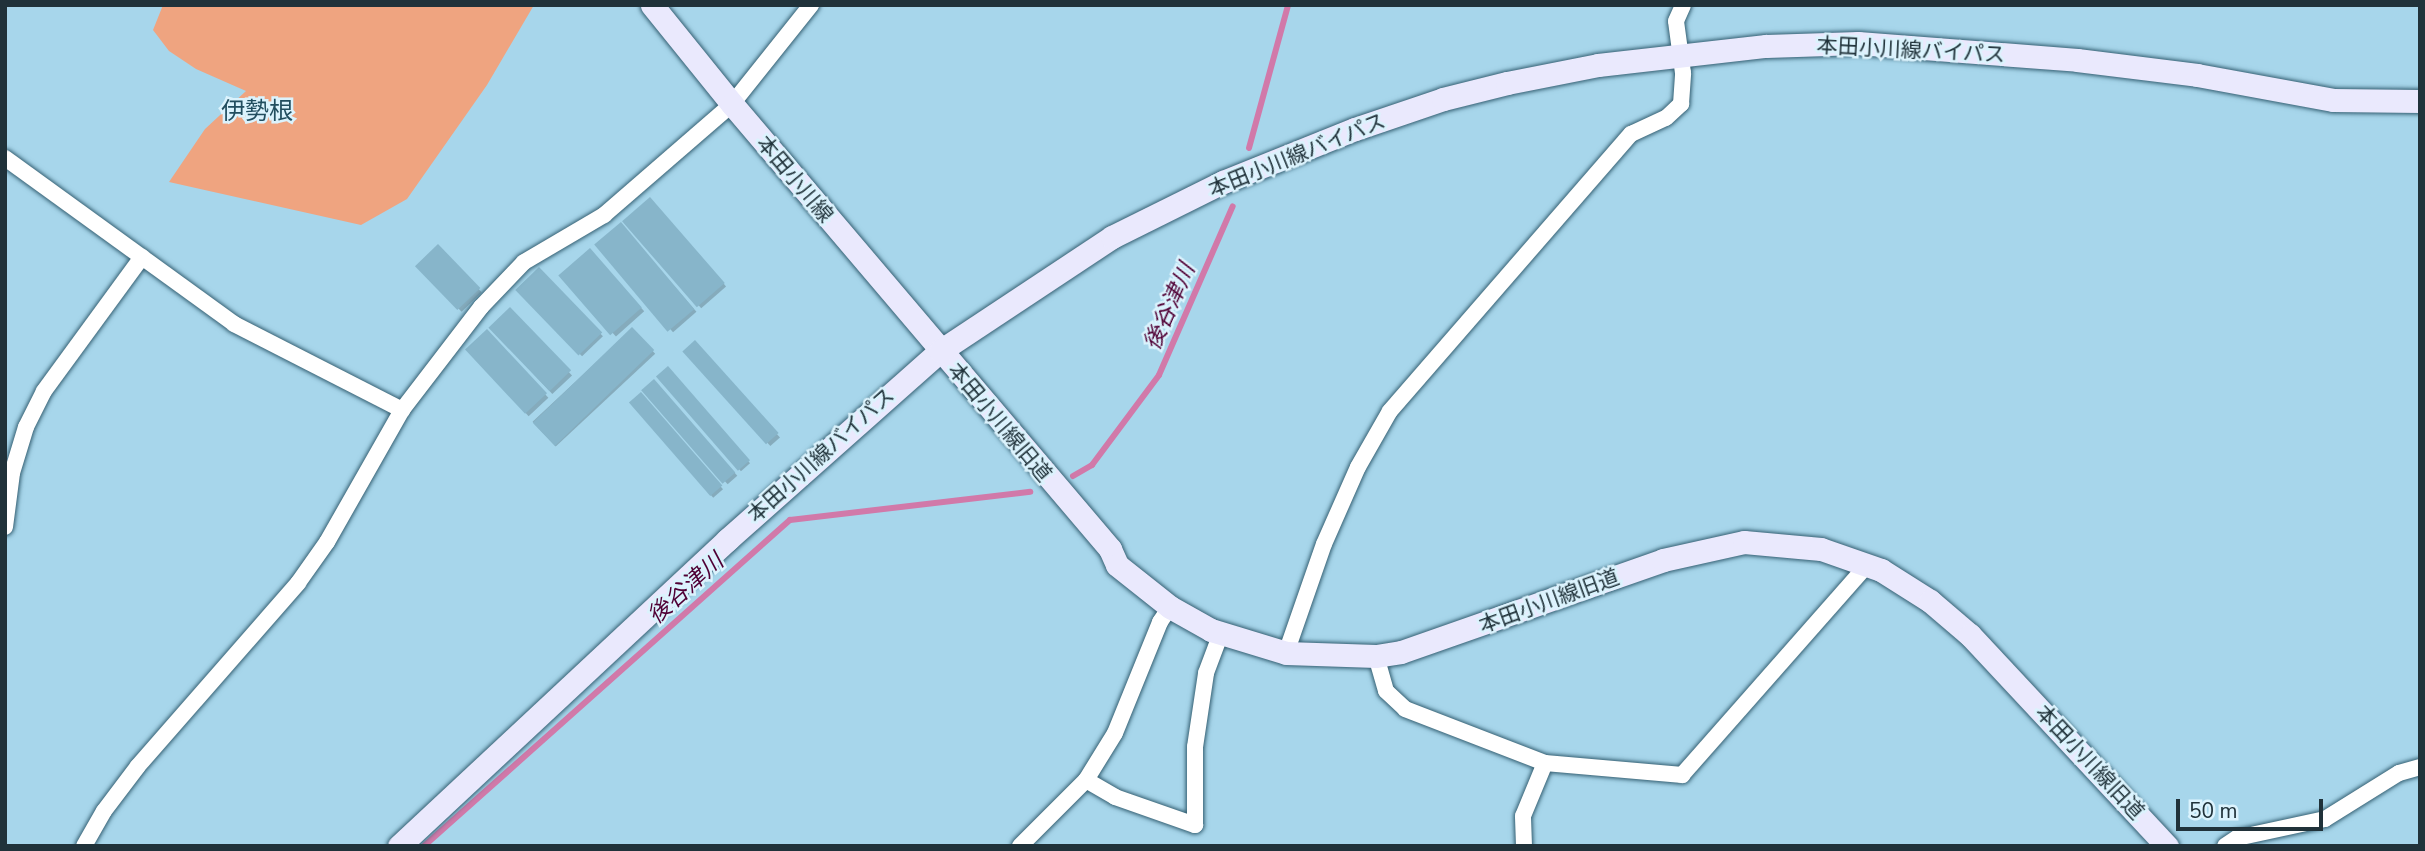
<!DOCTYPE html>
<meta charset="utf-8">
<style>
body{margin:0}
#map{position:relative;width:2425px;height:851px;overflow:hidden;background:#a7d6eb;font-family:"Nunito Sans","Noto Sans JP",sans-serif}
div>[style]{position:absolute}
.green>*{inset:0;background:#efa480}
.shadow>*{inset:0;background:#0003;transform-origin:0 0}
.stream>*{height:6px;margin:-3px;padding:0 3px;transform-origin:3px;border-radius:3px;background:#d179a9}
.building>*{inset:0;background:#87b5ca;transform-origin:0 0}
.roads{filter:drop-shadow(0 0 2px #356073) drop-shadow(0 0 2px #356073)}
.street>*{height:16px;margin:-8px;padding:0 8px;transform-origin:8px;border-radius:8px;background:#fff}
.secondary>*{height:23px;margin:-11.5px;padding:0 11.5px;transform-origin:11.5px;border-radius:11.5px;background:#eae9fd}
span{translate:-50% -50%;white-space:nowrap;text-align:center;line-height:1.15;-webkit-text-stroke:5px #dbf3fd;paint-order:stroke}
.street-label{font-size:21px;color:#20323a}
.water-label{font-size:23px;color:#500035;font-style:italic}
.quarter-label{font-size:24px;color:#224e5f}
.frame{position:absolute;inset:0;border:7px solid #20323a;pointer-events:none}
.scale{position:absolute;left:2176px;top:799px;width:147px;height:32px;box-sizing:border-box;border:4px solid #20323a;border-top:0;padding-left:9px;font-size:21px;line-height:24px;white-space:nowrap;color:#20323a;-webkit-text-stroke:5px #dbf3fd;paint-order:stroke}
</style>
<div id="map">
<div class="green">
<div style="clip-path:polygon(163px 5px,534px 5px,487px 85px,407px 199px,361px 225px,169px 182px,205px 129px,246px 91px,196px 69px,169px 51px,153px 30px)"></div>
</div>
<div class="shadow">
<div style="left:650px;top:199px;width:116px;height:33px;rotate:49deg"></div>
<div style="left:621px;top:225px;width:115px;height:31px;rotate:49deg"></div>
<div style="left:438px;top:247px;width:63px;height:28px;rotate:46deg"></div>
<div style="left:590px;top:251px;width:81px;height:38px;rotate:48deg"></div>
<div style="left:539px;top:270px;width:92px;height:29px;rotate:46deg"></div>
<div style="left:510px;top:309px;width:91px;height:27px;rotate:47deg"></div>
<div style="left:632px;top:329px;width:34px;height:136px;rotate:47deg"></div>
<div style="left:487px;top:332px;width:90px;height:27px;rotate:47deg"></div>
<div style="left:695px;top:343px;width:127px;height:13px;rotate:48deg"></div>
<div style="left:668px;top:369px;width:125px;height:12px;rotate:49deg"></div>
<div style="left:653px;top:382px;width:126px;height:13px;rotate:48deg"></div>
<div style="left:641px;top:395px;width:125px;height:13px;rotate:49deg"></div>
</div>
<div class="stream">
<div style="left:1249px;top:148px;width:148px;rotate:-74.7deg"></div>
<div style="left:1073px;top:476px;width:22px;rotate:-30deg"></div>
<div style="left:1092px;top:465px;width:112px;rotate:-53.3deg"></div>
<div style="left:1159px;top:375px;width:184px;rotate:-66.4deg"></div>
<div style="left:424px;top:846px;width:490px;rotate:-41.7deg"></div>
<div style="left:790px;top:520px;width:242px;rotate:-6.7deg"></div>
</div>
<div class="building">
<div style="left:650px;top:197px;width:114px;height:37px;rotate:49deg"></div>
<div style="left:621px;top:222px;width:114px;height:35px;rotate:50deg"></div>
<div style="left:438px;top:244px;width:61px;height:32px;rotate:46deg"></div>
<div style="left:590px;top:248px;width:79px;height:42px;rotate:49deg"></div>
<div style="left:539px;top:267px;width:91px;height:33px;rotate:46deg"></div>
<div style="left:510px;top:307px;width:88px;height:30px;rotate:46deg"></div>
<div style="left:632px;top:327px;width:32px;height:138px;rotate:46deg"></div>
<div style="left:487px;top:329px;width:88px;height:30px;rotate:47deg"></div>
<div style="left:695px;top:340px;width:125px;height:17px;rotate:48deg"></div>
<div style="left:668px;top:366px;width:125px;height:16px;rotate:49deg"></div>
<div style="left:654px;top:379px;width:124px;height:17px;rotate:49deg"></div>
<div style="left:641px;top:392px;width:124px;height:16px;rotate:49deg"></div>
</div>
<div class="roads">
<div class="street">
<div style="left:5px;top:158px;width:283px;rotate:35.9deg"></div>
<div style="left:234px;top:324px;width:189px;rotate:27.1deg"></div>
<div style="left:5px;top:527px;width:54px;rotate:-82.6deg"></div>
<div style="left:12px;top:473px;width:48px;rotate:-73.1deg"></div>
<div style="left:26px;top:427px;width:40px;rotate:-63.4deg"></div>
<div style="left:44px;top:391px;width:166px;rotate:-53.8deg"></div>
<div style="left:1286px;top:653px;width:115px;rotate:-70.8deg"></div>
<div style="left:1324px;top:544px;width:84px;rotate:-66.2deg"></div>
<div style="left:1358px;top:467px;width:64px;rotate:-60.3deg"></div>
<div style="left:1390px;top:411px;width:367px;rotate:-49deg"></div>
<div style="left:1631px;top:134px;width:38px;rotate:-25deg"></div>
<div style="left:1666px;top:118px;width:21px;rotate:-43deg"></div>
<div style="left:1681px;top:104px;width:31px;rotate:-86deg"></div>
<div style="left:1683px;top:73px;width:52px;rotate:-97.7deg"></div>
<div style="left:1676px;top:21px;width:17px;rotate:-66deg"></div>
<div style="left:1376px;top:656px;width:36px;rotate:74deg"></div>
<div style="left:1386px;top:691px;width:26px;rotate:43deg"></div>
<div style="left:1405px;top:709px;width:150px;rotate:21.1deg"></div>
<div style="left:1545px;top:763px;width:138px;rotate:5deg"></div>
<div style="left:1682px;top:775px;width:280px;rotate:-48.6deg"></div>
<div style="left:1086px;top:780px;width:34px;rotate:30deg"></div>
<div style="left:1115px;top:797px;width:85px;rotate:19.3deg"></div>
<div style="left:1195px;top:825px;width:78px;rotate:-90deg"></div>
<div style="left:1195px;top:747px;width:75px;rotate:-81.5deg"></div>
<div style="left:1206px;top:673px;width:43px;rotate:-69.4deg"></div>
<div style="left:84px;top:846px;width:40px;rotate:-60.3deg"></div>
<div style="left:104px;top:811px;width:56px;rotate:-52.9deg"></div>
<div style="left:138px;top:766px;width:243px;rotate:-48.8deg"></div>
<div style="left:298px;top:583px;width:50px;rotate:-54.7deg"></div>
<div style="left:327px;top:542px;width:152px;rotate:-60.4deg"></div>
<div style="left:402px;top:410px;width:130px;rotate:-52.5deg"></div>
<div style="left:481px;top:307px;width:62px;rotate:-46.3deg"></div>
<div style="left:524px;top:262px;width:93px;rotate:-30.4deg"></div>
<div style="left:604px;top:215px;width:169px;rotate:-40.9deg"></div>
<div style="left:732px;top:104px;width:127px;rotate:-51.4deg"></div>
<div style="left:1020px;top:846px;width:93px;rotate:-45deg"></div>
<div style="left:1086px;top:780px;width:55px;rotate:-58.3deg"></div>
<div style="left:1115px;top:733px;width:120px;rotate:-67.9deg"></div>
<div style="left:1160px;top:622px;width:18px;rotate:-56deg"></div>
<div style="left:1524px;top:846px;width:30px;rotate:-92deg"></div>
<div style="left:1523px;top:816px;width:57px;rotate:-67.5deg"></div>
<div style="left:2225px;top:846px;width:14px;rotate:-34deg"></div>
<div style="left:2237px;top:838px;width:90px;rotate:-12.2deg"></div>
<div style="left:2325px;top:819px;width:87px;rotate:-31.9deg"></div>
<div style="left:2399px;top:773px;width:22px;rotate:-16deg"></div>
</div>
<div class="secondary">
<div style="left:652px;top:5px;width:127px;rotate:51.1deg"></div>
<div style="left:732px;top:104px;width:584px;rotate:49.65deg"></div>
<div style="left:1110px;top:549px;width:17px;rotate:66deg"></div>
<div style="left:1117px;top:565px;width:68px;rotate:38.4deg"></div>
<div style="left:1170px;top:607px;width:47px;rotate:29.3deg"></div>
<div style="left:1211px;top:630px;width:78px;rotate:17deg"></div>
<div style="left:1286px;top:653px;width:90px;rotate:1.9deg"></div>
<div style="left:1376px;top:656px;width:25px;rotate:-9deg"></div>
<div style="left:1401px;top:652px;width:278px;rotate:-19.3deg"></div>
<div style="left:1663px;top:560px;width:83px;rotate:-12.5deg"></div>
<div style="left:1744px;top:542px;width:77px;rotate:5.2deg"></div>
<div style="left:1821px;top:549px;width:64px;rotate:19.3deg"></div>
<div style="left:1881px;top:570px;width:58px;rotate:32.3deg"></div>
<div style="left:1930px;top:601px;width:52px;rotate:40.4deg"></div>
<div style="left:1970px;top:635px;width:289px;rotate:47deg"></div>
<div style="left:399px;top:846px;width:449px;rotate:-43deg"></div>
<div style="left:727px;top:540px;width:285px;rotate:-41.6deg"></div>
<div style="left:940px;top:351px;width:206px;rotate:-33.5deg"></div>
<div style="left:1112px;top:237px;width:124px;rotate:-26.4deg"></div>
<div style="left:1223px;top:182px;width:142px;rotate:-21.9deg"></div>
<div style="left:1355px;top:129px;width:93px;rotate:-18.8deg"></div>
<div style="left:1443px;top:99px;width:66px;rotate:-14deg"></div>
<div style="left:1507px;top:83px;width:93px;rotate:-11.2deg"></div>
<div style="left:1598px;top:65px;width:169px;rotate:-6.5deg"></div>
<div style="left:1766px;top:46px;width:92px;rotate:-1.9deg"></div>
<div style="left:1858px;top:43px;width:220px;rotate:4.4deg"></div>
<div style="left:2077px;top:60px;width:121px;rotate:7.1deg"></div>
<div style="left:2197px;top:75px;width:138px;rotate:10.4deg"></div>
<div style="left:2333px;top:100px;width:87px;rotate:0.7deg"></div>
</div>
</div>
<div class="street-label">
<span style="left:1911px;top:50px;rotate:3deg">本田小川線バイパス</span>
<span style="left:1297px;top:155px;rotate:-22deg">本田小川線バイパス</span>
<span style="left:795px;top:179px;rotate:50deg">本田小川線</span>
<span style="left:1000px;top:422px;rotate:50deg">本田小川線旧道</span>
<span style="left:821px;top:455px;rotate:-42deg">本田小川線バイパス</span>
<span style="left:1549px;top:601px;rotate:-20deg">本田小川線旧道</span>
<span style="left:2090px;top:762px;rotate:47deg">本田小川線旧道</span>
</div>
<div class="water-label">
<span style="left:1170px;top:307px;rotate:-66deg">後谷津川</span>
<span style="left:686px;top:589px;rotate:-42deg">後谷津川</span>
</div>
<div class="quarter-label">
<span style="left:257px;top:112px">伊勢根</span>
</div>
<div class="frame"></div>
<div class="scale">50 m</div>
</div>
